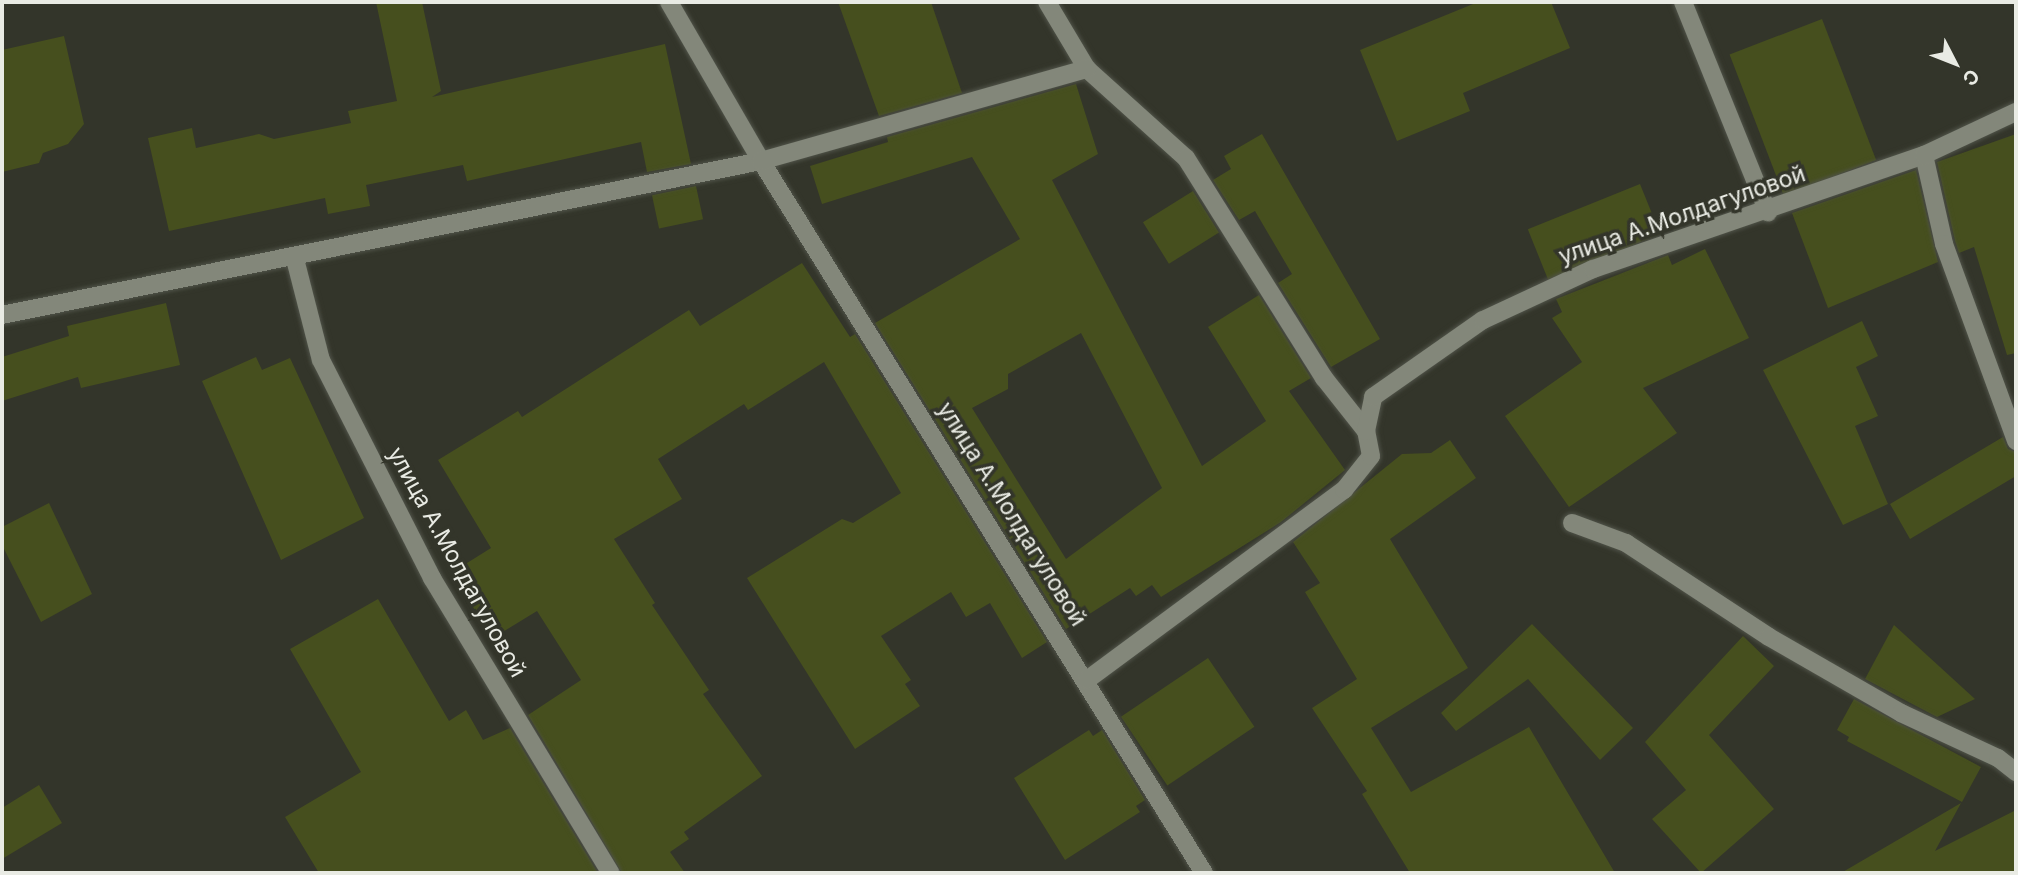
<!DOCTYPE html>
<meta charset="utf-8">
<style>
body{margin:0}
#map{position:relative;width:2018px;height:875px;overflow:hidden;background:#33352a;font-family:Inter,sans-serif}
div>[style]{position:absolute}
.building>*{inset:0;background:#464f1e;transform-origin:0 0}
.roads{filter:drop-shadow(0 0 2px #505349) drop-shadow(0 0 2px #505349)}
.street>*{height:18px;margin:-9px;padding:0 9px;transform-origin:9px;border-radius:9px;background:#83877a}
span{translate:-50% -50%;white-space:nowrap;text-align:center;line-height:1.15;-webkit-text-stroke:7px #33352a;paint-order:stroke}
.street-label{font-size:23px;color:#e9ebe4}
.frame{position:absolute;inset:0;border:4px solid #e9ebe4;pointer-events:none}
.north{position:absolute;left:1920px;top:28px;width:70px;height:70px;-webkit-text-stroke:5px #33352a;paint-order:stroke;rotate:132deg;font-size:19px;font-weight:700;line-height:28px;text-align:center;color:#e9ebe4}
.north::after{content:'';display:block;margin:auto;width:24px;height:32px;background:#e9ebe4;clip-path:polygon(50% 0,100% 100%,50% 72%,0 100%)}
</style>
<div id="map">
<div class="building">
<div style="clip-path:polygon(376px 2px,422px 2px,441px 91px,432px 97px,665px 44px,691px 164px,647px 172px,641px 142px,467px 181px,463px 165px,366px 185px,370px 206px,328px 214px,325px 198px,169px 231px,148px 138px,192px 128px,196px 148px,259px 134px,274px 139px,351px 123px,348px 111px,397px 101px)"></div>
<div style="clip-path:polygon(838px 2px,931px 2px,962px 93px,879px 116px)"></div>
<div style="clip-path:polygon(1478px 2px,1551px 2px,1570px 48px,1463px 93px,1470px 111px,1397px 141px,1360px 50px)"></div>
<div style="left:1822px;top:19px;width:151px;height:99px;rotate:69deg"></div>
<div style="clip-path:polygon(64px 36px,84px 124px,68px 144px,43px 153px,39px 163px,2px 172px,2px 50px)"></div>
<div style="clip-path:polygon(evenodd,1076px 84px,1098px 154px,1052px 180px,1202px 466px,1266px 421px,1208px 327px,1259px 295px,1311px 378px,1289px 391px,1345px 470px,1281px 522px,1161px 597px,1152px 585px,1136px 596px,1130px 588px,1066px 629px,875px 323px,1020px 239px,972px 157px,822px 204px,810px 166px,888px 142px,887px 137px,1076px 84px,1081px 333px,1162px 488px,1066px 559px,972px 408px,1008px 389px,1008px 374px,1081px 333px)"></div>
<div style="clip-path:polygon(1262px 134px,1380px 339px,1331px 367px,1278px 283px,1292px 274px,1255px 211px,1239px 220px,1213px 180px,1231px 169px,1224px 156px)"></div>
<div style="clip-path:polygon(2016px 134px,2016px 353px,2007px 355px,1974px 247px,1959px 253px,1955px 241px,1937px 162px)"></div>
<div style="clip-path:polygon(1916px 170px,1938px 262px,1828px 308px,1792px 213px)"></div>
<div style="left:1640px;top:184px;width:54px;height:121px;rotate:68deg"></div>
<div style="left:696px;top:186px;width:34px;height:45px;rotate:78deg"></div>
<div style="left:1193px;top:191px;width:49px;height:59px;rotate:58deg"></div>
<div style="clip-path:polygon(1705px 249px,1749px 338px,1643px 388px,1677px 433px,1569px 507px,1505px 416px,1582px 362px,1552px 318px,1562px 312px,1556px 299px,1668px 255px,1672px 265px)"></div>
<div style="clip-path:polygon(802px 263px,850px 337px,855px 334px,1047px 642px,1022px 658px,990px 603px,966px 617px,951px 592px,881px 636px,911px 680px,905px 684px,920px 706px,855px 749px,747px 578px,842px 519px,853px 523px,901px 493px,824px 362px,748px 410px,744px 404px,658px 459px,682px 499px,614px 539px,655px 603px,652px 605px,709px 690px,703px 694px,762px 776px,684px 832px,689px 839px,670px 852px,685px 873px,622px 873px,528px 715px,581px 680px,537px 611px,493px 638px,451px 573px,491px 548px,438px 460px,518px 411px,522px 417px,689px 310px,700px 326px)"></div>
<div style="clip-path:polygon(166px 303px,180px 365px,81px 388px,78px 377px,2px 401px,2px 357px,69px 336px,67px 326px)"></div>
<div style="clip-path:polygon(1862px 321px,1878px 356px,1856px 367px,1878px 416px,1855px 426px,1888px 504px,1843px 525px,1763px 370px)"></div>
<div style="clip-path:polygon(256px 357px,262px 370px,290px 358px,364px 518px,281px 560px,202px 381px)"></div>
<div style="clip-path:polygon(2003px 437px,2008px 449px,2016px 452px,2016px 476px,1910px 539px,1890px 504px)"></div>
<div style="clip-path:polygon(1450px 440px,1476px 478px,1390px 539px,1468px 668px,1371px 728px,1411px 792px,1529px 727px,1615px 873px,1410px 873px,1362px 794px,1367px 791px,1312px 708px,1357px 679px,1305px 592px,1320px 583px,1293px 542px,1402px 454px,1431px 453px)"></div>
<div style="clip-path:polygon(49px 503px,92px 594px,41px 622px,2px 545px,2px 527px)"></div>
<div style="clip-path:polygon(378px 599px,449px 721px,466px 710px,483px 740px,510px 728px,598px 873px,319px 873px,285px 817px,361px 772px,290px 649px)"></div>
<div style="clip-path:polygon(1532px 624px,1633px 728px,1600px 760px,1528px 679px,1456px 731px,1441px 713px)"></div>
<div style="clip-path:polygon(1894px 625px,1975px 699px,1937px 717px,1865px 679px)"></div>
<div style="clip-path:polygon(1743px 636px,1774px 666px,1709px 735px,1774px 809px,1701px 873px,1652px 819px,1686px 790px,1645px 742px)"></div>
<div style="left:1208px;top:658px;width:83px;height:105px;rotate:56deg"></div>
<div style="clip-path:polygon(1854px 699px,1981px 767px,1962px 802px,1847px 741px,1849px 737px,1837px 730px)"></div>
<div style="clip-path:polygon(1089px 730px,1093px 736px,1102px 730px,1145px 800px,1136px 806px,1140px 812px,1065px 860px,1014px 778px)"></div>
<div style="clip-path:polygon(39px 785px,62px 823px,2px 859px,2px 808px)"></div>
<div style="clip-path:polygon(1961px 803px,1935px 851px,2016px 810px,2016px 873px,1841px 873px)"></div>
</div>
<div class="roads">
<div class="street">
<div style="left:669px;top:2px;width:184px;rotate:59.9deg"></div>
<div style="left:761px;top:161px;width:839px;rotate:58.11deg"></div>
<div style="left:1047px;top:2px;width:78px;rotate:59.2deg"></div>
<div style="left:1087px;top:69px;width:133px;rotate:42deg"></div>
<div style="left:1186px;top:158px;width:260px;rotate:57.9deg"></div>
<div style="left:1324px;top:378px;width:68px;rotate:51.6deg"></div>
<div style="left:1683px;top:2px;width:227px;rotate:68deg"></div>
<div style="left:1924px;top:155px;width:91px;rotate:77.3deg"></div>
<div style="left:1944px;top:244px;width:210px;rotate:69.9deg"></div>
<div style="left:295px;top:259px;width:104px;rotate:75.6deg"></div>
<div style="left:321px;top:360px;width:245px;rotate:63deg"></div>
<div style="left:432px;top:578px;width:345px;rotate:58.8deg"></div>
<div style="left:2px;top:315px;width:774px;rotate:-11.47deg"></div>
<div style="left:761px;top:161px;width:339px;rotate:-15.8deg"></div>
<div style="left:1572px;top:523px;width:58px;rotate:20.3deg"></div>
<div style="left:1626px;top:543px;width:171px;rotate:33.3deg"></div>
<div style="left:1769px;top:637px;width:152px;rotate:29.9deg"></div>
<div style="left:1901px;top:713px;width:107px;rotate:24.9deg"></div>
<div style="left:1998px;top:758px;width:23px;rotate:38deg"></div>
<div style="left:1087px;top:680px;width:320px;rotate:-36.5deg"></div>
<div style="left:1344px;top:490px;width:43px;rotate:-51.5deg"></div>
<div style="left:1371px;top:456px;width:25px;rotate:-101deg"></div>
<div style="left:1366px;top:431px;width:35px;rotate:-78deg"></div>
<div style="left:1373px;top:397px;width:134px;rotate:-35deg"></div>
<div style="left:1483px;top:320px;width:121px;rotate:-24.9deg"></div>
<div style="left:1593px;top:269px;width:350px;rotate:-19deg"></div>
<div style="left:1924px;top:155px;width:102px;rotate:-25.1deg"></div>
</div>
</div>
<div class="street-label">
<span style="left:1682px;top:215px;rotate:-19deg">улица А.Молдагуловой</span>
<span style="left:1012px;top:514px;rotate:58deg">улица А.Молдагуловой</span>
<span style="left:457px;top:562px;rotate:61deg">улица А.Молдагуловой</span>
</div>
<div class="frame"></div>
<div class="north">С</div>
</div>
